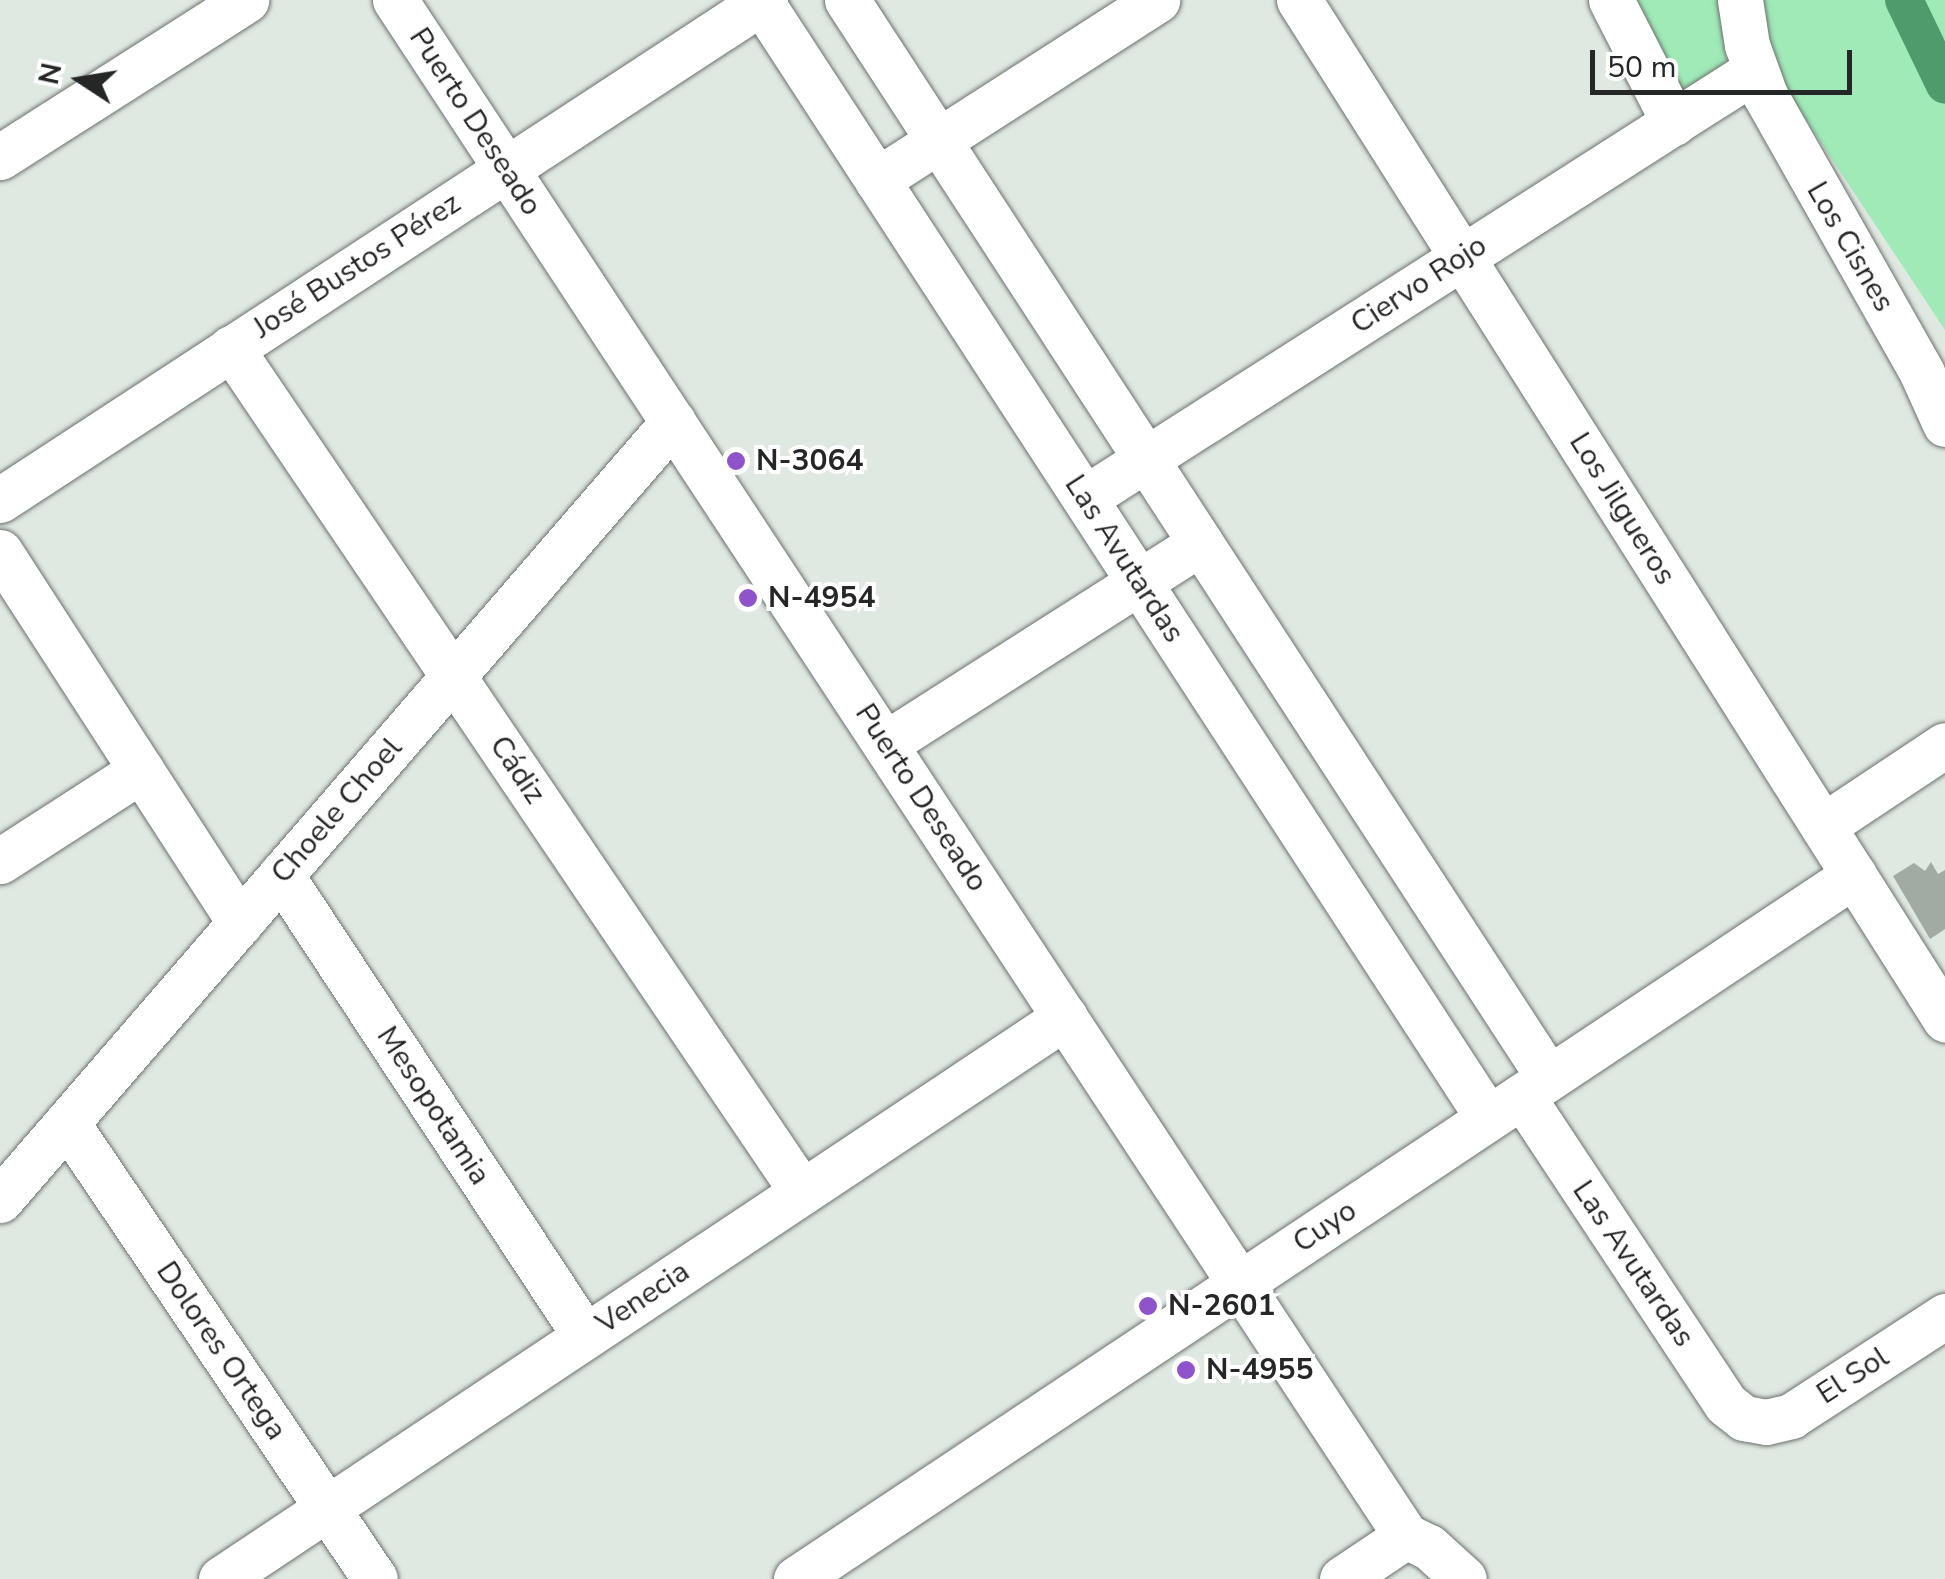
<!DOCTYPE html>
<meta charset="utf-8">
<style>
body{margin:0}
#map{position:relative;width:1945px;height:1579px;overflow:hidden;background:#e0e8e2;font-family:"Nunito Sans",sans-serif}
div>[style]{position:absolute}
.green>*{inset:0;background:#a0eab7}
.canal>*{height:38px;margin:-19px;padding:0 19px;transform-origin:19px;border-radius:19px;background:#509b6b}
.building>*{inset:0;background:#a2aaa4}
.roads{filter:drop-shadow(0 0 2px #6b726d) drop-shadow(0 0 2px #6b726d)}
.minor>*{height:45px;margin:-22.5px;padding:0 22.5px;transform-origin:22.5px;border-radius:22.5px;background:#fff}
.dots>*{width:28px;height:28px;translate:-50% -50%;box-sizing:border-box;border:5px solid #fff;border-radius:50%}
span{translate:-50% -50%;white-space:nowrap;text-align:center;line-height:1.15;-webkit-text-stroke:8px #fff;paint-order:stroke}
.street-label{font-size:30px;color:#242725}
.poi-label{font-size:30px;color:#242725;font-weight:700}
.left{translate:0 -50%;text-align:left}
.north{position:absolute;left:30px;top:30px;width:100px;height:100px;-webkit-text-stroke:8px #fff;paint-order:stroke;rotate:282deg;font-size:28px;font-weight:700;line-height:40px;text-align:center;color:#242725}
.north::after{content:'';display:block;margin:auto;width:35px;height:45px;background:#242725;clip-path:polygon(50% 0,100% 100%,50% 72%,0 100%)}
.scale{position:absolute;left:1590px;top:50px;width:262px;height:45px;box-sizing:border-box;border:5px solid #242725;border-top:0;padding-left:12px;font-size:30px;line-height:35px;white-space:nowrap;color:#242725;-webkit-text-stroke:8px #fff;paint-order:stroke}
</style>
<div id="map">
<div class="green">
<div style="clip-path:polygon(1623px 0,1723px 0,1727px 64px,1683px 92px)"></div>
<div style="clip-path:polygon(1760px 0,1945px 0,1945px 330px,1786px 90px,1768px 44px)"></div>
</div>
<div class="canal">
<div style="left:1904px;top:0;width:94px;rotate:64.2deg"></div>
</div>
<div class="building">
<div style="clip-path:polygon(1931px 862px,1938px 874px,1945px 870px,1945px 929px,1930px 939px,1893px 876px,1914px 863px,1925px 871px)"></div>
</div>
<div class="roads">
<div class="minor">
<div style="left:395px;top:0;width:1839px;rotate:56.65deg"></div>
<div style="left:1406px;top:1536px;width:25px;rotate:26deg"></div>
<div style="left:1429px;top:1547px;width:47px;rotate:42.4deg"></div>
<div style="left:760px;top:0;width:1334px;rotate:56.93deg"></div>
<div style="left:847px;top:0;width:1286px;rotate:56.93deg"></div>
<div style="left:1299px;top:0;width:1207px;rotate:57.63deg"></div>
<div style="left:1611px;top:0;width:138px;rotate:62.9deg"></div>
<div style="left:1740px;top:0;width:46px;rotate:81.2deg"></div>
<div style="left:1747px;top:45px;width:53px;rotate:70.2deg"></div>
<div style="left:1765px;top:95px;width:319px;rotate:60.5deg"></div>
<div style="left:1922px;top:373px;width:56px;rotate:65.7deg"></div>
<div style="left:0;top:157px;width:292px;rotate:-32.5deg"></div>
<div style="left:877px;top:180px;width:333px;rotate:-32.7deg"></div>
<div style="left:231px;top:348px;width:1019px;rotate:55.92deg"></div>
<div style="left:1085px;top:498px;width:794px;rotate:-32.55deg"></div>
<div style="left:0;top:500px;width:914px;rotate:-33.17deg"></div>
<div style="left:0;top:552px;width:442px;rotate:57.1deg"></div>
<div style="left:885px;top:744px;width:374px;rotate:-32.5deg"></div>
<div style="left:1823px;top:826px;width:146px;rotate:-33.6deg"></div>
<div style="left:0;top:861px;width:168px;rotate:-32.8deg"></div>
<div style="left:281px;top:875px;width:552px;rotate:56.6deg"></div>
<div style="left:1522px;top:1096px;width:369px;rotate:56.5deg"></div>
<div style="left:1726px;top:1404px;width:23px;rotate:38deg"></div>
<div style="left:1744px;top:1418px;width:22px;rotate:10deg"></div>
<div style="left:1766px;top:1422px;width:26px;rotate:-13deg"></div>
<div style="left:1791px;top:1416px;width:184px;rotate:-33deg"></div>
<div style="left:67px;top:1123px;width:550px;rotate:55.96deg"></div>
<div style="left:0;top:1200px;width:1029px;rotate:-49.14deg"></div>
<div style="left:221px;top:1579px;width:1014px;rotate:-33.66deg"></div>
<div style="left:796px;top:1579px;width:1271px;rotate:-33.64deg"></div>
<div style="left:1342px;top:1579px;width:77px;rotate:-33.9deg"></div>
</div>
</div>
<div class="dots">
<div style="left:736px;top:461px;background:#8f54cb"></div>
<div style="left:748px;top:598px;background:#8f54cb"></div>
<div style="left:1148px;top:1306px;background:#8f54cb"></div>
<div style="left:1186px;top:1370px;background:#8f54cb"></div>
</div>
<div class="street-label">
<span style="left:475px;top:122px;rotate:57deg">Puerto Deseado</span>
<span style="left:1850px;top:247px;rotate:60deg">Los Cisnes</span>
<span style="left:357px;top:266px;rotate:-33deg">José Bustos Pérez</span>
<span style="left:1419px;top:285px;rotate:-33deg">Ciervo Rojo</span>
<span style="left:1622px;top:509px;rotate:58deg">Los Jilgueros</span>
<span style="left:1124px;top:559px;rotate:57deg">Las Avutardas</span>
<span style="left:517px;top:770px;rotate:56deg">Cádiz</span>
<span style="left:921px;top:798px;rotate:57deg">Puerto Deseado</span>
<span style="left:337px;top:811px;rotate:-49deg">Choele Choel</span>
<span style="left:433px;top:1106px;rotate:57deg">Mesopotamia</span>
<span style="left:1325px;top:1227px;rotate:-34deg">Cuyo</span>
<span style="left:1633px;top:1264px;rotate:56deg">Las Avutardas</span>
<span style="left:643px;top:1298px;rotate:-34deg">Venecia</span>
<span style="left:221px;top:1351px;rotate:56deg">Dolores Ortega</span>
<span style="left:1853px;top:1376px;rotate:-33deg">El Sol</span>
</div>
<div class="poi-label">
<span class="left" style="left:756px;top:461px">N-3064</span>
<span class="left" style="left:768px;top:598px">N-4954</span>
<span class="left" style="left:1168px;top:1306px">N-2601</span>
<span class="left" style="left:1206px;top:1370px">N-4955</span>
</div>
<div class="north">N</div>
<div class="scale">50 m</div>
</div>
